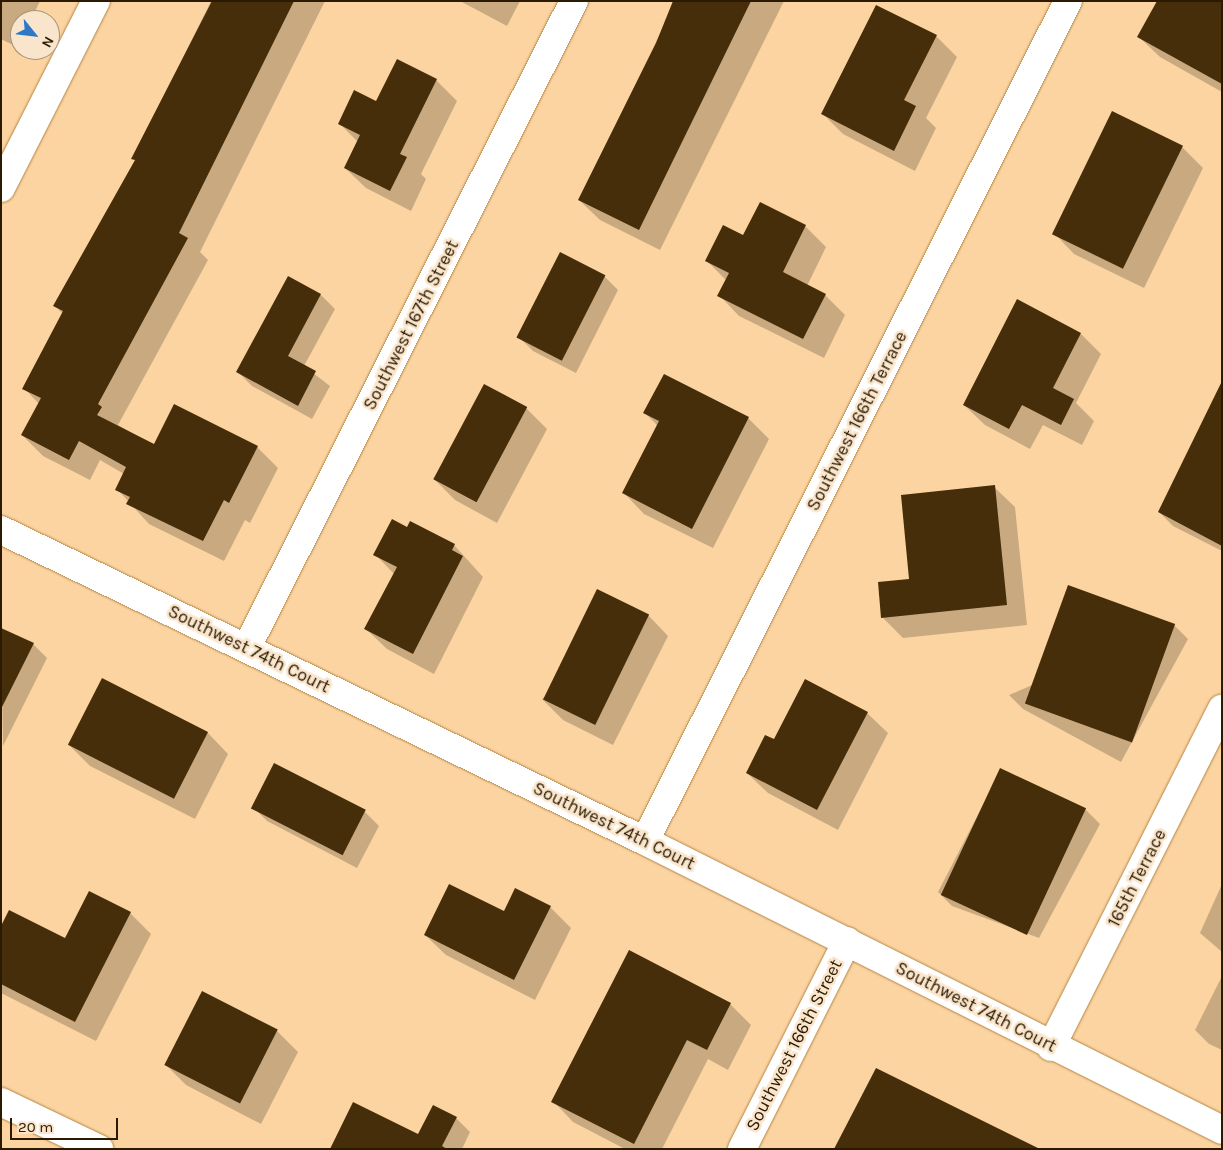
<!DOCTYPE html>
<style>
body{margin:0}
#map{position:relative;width:1223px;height:1150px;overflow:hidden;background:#fcd4a1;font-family:Karla,sans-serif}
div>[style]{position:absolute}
.shadow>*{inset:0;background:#0003}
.building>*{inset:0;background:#452e09;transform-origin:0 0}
.roads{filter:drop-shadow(0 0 1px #b48545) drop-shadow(0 0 1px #b48545)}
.minor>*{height:28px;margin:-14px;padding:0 14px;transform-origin:14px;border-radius:14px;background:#fff}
.tertiary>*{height:28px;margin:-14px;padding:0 14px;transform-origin:14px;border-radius:14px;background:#fff}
span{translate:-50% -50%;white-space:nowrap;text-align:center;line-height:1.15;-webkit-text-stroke:5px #f9e5cc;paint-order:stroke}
.street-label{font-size:18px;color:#2b1900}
.frame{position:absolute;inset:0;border:2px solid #2b1900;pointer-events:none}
.north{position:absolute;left:10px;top:10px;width:50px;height:50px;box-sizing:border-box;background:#f9e5cc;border:1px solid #a7937a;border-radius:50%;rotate:119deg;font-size:14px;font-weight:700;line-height:20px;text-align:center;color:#2b1900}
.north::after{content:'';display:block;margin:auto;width:18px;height:22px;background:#2e78c8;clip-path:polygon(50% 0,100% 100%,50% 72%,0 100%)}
.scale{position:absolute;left:10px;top:1118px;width:108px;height:22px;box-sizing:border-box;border:2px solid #2b1900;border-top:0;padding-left:6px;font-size:15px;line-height:18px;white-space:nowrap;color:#2b1900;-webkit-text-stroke:4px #f9e5cc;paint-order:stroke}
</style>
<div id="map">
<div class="shadow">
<div style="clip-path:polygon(1px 1px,40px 1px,31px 20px,20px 20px,17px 47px,1px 39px)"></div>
<div style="clip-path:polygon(211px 1px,325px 1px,200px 252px,208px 260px,118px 425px,155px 446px,257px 447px,278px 468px,250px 523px,245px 520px,224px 561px,149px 524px,117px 489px,124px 474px,100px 460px,90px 480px,43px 456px,22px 435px,39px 404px,24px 388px,63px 314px,54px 305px,136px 161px,133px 158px)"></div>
<div style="clip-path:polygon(460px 1px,520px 1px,507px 26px)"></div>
<div style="clip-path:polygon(676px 1px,784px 1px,660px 250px,600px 220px,579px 200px)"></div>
<div style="clip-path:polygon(1222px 1px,1222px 92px,1160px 57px,1139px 37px)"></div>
<div style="clip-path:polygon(936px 36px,957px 57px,926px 118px,936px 128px,915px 171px,843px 134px,823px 114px)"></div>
<div style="clip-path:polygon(436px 80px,457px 101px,421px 174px,426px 179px,411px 211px,366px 188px,345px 168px,358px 142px,339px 123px,377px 103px)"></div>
<div style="clip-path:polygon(1113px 113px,1182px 147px,1203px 168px,1144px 288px,1074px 254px,1054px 233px)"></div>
<div style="clip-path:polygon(761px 204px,805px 226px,826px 247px,807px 286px,825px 295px,845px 315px,824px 358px,739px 316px,719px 295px,726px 280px,707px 261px,744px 237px)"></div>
<div style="clip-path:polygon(604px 276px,618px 290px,576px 373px,533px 351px,519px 337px)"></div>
<div style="clip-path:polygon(289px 278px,321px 295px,335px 309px,304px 366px,330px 386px,312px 419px,252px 386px,238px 372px)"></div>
<div style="clip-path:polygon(1081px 334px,1101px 354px,1076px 403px,1094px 421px,1082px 445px,1043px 425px,1030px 449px,985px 425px,964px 405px)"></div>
<div style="clip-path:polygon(1222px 384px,1222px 551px,1173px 526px,1159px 512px)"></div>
<div style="clip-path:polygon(526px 408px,547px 429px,497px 523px,455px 500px,434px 479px)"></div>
<div style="clip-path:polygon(645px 413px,748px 418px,769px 439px,713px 548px,644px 514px,624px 493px,658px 426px)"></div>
<div style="clip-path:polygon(994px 487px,1015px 507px,1027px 625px,903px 638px,883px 618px,911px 580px)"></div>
<div style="clip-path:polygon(408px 529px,454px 545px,483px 577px,434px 674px,387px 649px,366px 629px,394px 574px,375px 554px)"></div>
<div style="clip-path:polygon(648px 615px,668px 636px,613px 745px,563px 720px,542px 699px)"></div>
<div style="clip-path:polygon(1174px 625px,1188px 639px,1121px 762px,1023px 709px,1009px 695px)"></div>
<div style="clip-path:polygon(1px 629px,33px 644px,47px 658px,3px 746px)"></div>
<div style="clip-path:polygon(103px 680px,208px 733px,228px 754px,195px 819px,90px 766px,69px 745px)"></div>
<div style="clip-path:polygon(867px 713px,888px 733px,838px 830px,768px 793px,747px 773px)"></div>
<div style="clip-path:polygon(1001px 770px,1086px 810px,1100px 824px,1039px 938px,952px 906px,938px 892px)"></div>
<div style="clip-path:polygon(253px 807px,365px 812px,379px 826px,357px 868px,267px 821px)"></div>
<div style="clip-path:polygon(1222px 884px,1222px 952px,1200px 933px)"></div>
<div style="clip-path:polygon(550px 907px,571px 928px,535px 1000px,446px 955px,425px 935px,504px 913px)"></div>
<div style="clip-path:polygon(130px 913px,151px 934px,96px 1041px,1px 993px,1px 928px,65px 940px)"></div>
<div style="clip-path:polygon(1222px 976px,1222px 1050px,1209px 1044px,1195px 1030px)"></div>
<div style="clip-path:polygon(730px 1004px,751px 1025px,728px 1070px,708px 1059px,662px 1149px,625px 1149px,573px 1122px,553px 1101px)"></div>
<div style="clip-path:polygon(277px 1031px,298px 1052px,261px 1124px,186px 1085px,165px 1064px)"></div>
<div style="clip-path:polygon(456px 1118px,470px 1132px,462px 1149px,341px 1149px,418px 1136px)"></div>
</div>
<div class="building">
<div style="clip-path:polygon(212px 1px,294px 1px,179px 233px,188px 238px,98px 404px,102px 407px,97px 415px,154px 444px,174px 404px,258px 446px,229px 503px,224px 500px,203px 541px,126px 504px,130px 497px,115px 490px,126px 467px,79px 441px,69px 460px,21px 435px,41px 398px,22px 389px,63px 311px,53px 306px,135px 160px,131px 159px)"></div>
<div style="clip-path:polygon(673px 1px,751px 1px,639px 230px,578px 200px,656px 43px)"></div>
<div style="clip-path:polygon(1157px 1px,1222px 1px,1222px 84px,1137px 37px)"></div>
<div style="clip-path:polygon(876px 5px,937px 35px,904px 100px,916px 106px,894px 151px,821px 114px)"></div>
<div style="clip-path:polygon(397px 59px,437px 79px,400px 154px,407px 157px,390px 191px,344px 168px,360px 135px,338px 124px,354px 90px,376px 101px)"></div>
<div style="left:1112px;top:111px;width:79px;height:137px;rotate:26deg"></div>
<div style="clip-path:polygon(760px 202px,806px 225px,783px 272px,826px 294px,803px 339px,717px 296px,729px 273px,705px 261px,723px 225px,743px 235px)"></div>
<div style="left:560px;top:252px;width:51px;height:96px;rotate:27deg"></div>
<div style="clip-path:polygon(288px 276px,321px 294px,288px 356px,316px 371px,298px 406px,236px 372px)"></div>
<div style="clip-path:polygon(1017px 299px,1081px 333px,1053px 388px,1074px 399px,1061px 425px,1022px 405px,1009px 429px,963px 405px)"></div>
<div style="clip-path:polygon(664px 374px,749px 417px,692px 529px,622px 493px,659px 421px,643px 413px)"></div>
<div style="clip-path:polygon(1222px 381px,1222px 546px,1158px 512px)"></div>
<div style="left:484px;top:384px;width:49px;height:108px;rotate:28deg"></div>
<div style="clip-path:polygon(995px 485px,1007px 605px,881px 618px,878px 582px,909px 579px,901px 495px)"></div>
<div style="clip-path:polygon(392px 519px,407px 527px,410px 521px,455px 544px,452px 550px,463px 556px,413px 654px,364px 629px,397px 567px,373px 555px)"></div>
<div style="left:1068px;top:585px;width:114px;height:126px;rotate:20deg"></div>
<div style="left:597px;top:589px;width:58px;height:123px;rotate:26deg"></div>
<div style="clip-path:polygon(1px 628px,34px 643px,1px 709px)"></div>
<div style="left:102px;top:678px;width:119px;height:75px;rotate:27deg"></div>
<div style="clip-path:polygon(805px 679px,868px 712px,817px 810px,746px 773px,765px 735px,774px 739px)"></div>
<div style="left:274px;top:763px;width:103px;height:51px;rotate:27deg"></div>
<div style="left:1000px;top:768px;width:95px;height:140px;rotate:25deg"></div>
<div style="clip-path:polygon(449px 884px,504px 911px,515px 888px,551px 906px,514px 980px,424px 935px)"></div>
<div style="clip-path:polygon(89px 891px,131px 912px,75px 1022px,1px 984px,1px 926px,9px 910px,65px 938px)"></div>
<div style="clip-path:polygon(629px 950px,731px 1003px,707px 1050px,687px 1040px,634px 1144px,551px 1102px)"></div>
<div style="left:202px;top:991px;width:85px;height:83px;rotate:27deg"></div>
<div style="clip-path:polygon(876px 1068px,1040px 1149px,834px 1149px)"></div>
<div style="clip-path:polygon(353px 1102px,418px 1134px,433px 1105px,457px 1117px,442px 1146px,447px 1149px,330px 1149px)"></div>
</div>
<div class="roads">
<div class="minor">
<div style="left:1px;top:530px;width:715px;rotate:25.78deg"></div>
<div style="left:645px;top:841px;width:645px;rotate:26.6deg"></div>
<div style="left:247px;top:647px;width:724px;rotate:-63.15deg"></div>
<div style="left:645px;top:841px;width:940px;rotate:-63.27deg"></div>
<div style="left:1051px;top:1047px;width:379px;rotate:-63.2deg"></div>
<div style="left:1px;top:1102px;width:109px;rotate:25.6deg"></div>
<div style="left:742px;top:1149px;width:233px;rotate:-63.2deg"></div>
</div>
<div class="tertiary">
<div style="left:1px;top:188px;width:210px;rotate:-63.1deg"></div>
</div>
</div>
<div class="street-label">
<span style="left:411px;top:325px;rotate:-63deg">Southwest 167th Street</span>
<span style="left:857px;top:421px;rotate:-63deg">Southwest 166th Terrace</span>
<span style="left:249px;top:649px;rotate:26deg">Southwest 74th Court</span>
<span style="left:614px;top:826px;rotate:26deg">Southwest 74th Court</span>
<span style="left:1137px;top:878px;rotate:-63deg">165th Terrace</span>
<span style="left:976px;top:1007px;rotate:27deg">Southwest 74th Court</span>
<span style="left:794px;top:1045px;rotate:-63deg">Southwest 166th Street</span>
</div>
<div class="frame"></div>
<div class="north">N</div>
<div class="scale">20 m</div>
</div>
